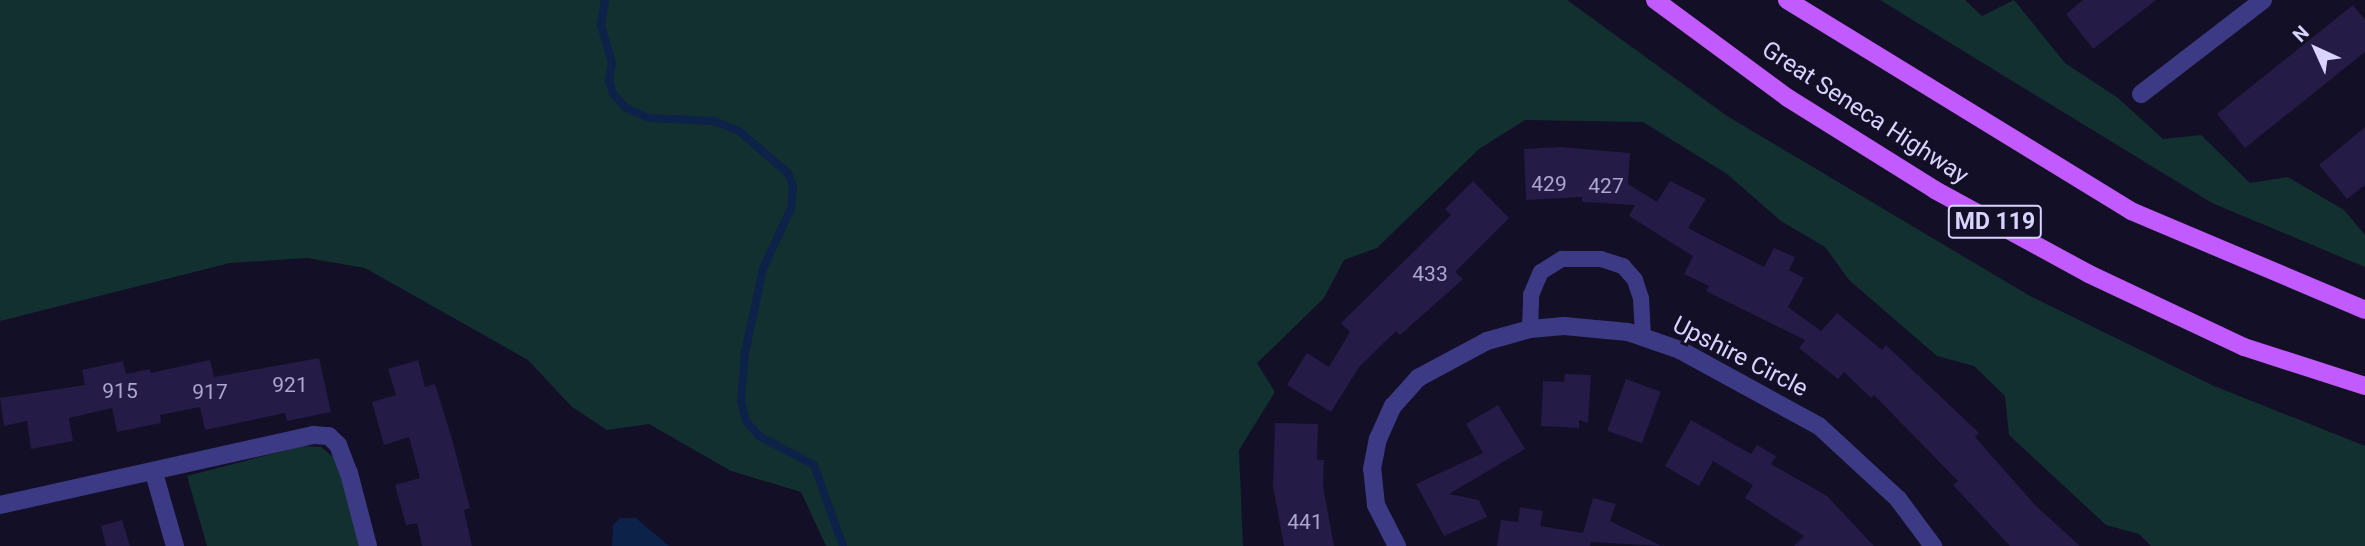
<!DOCTYPE html>
<style>
body{margin:0}
#map{position:relative;width:2365px;height:546px;overflow:hidden;background:#130f26;font-family:Roboto,sans-serif}
div>[style]{position:absolute}
.green>*{inset:0;background:#12302f}
.water>*{inset:0;background:#0c2248}
.stream>*{height:8px;margin:-4px;padding:0 4px;transform-origin:4px;border-radius:4px;background:#0c2248}
.building>*{inset:0;background:#241b47;transform-origin:0 0}
.lane>*{height:16px;margin:-8px;padding:0 8px;transform-origin:8px;border-radius:8px;background:#3d3a85}
.street>*{height:18px;margin:-9px;padding:0 9px;transform-origin:9px;border-radius:9px;background:#3d3a85}
.primary>*{height:18px;margin:-9px;padding:0 9px;transform-origin:9px;border-radius:9px;background:#c25bff}
span{translate:-50% -50%;white-space:nowrap;text-align:center;line-height:1.15;-webkit-text-stroke:6px #130f26;paint-order:stroke}
.number-label{font-size:21px;color:#aca6d1}
.number-label span{-webkit-text-stroke-width:0}
.shield-label span{padding:2px 5px;background:#130f26;border:2px solid;border-radius:5px;-webkit-text-stroke-width:0}
.shield-label{font-size:23px;color:#d9d4ff;font-weight:700}
.street-label{font-size:24px;color:#d9d4ff}
.north{position:absolute;left:2281px;top:14px;width:70px;height:70px;-webkit-text-stroke:5px #130f26;paint-order:stroke;rotate:315deg;font-size:19px;font-weight:700;line-height:28px;text-align:center;color:#d9d4ff}
.north::after{content:'';display:block;margin:auto;width:24px;height:32px;background:#d9d4ff;clip-path:polygon(50% 0,100% 100%,50% 72%,0 100%)}
</style>
<div id="map">
<div class="green">
<div style="clip-path:polygon(0 0,1567px 0,1727px 116px,2030px 296px,2214px 386px,2365px 446px,2365px 546px,2151px 546px,2139px 534px,2106px 525px,2009px 435px,2005px 396px,1974px 366px,1937px 356px,1849px 280px,1825px 247px,1781px 221px,1727px 174px,1643px 122px,1525px 120px,1479px 149px,1377px 248px,1344px 260px,1324px 298px,1257px 363px,1275px 392px,1239px 450px,1243px 546px,826px 546px,801px 492px,731px 471px,649px 424px,607px 430px,572px 407px,528px 360px,365px 268px,307px 258px,230px 263px,0 321px)"></div>
<div style="clip-path:polygon(1880px 0,1965px 0,1982px 16px,2014px 0,2065px 63px,2118px 98px,2163px 139px,2201px 135px,2250px 183px,2288px 177px,2344px 210px,2365px 235px,2365px 267px,2212px 203px)"></div>
<div style="clip-path:polygon(302px 446px,321px 447px,338px 461px,359px 546px,207px 546px,187px 476px)"></div>
</div>
<div class="water">
<div style="clip-path:polygon(620px 518px,636px 518px,669px 546px,612px 546px,613px 525px)"></div>
</div>
<div class="stream">
<div style="left:605px;top:0;width:25px;rotate:99deg"></div>
<div style="left:601px;top:25px;width:40px;rotate:74deg"></div>
<div style="left:612px;top:63px;width:17px;rotate:100deg"></div>
<div style="left:609px;top:80px;width:15px;rotate:74deg"></div>
<div style="left:613px;top:94px;width:19px;rotate:47deg"></div>
<div style="left:626px;top:108px;width:24px;rotate:24deg"></div>
<div style="left:648px;top:118px;width:66px;rotate:2.6deg"></div>
<div style="left:714px;top:121px;width:27px;rotate:22deg"></div>
<div style="left:739px;top:131px;width:65px;rotate:40.6deg"></div>
<div style="left:788px;top:173px;width:15px;rotate:70deg"></div>
<div style="left:793px;top:187px;width:21px;rotate:95deg"></div>
<div style="left:791px;top:208px;width:67px;rotate:114.7deg"></div>
<div style="left:763px;top:269px;width:85px;rotate:102.2deg"></div>
<div style="left:745px;top:352px;width:49px;rotate:94.7deg"></div>
<div style="left:741px;top:401px;width:21px;rotate:76deg"></div>
<div style="left:746px;top:421px;width:20px;rotate:49deg"></div>
<div style="left:759px;top:436px;width:62px;rotate:27.8deg"></div>
<div style="left:814px;top:465px;width:86px;rotate:70.3deg"></div>
</div>
<div class="building">
<div style="clip-path:polygon(2083px 0,2156px 0,2093px 49px,2066px 14px)"></div>
<div style="clip-path:polygon(2353px 5px,2365px 20px,2365px 52px,2245px 148px,2217px 114px)"></div>
<div style="clip-path:polygon(2365px 127px,2365px 185px,2347px 199px,2319px 165px)"></div>
<div style="clip-path:polygon(1560px 147px,1630px 153px,1628px 184px,1657px 202px,1670px 181px,1706px 199px,1688px 228px,1764px 267px,1774px 248px,1795px 257px,1789px 270px,1804px 278px,1788px 307px,1821px 331px,1837px 313px,1882px 350px,1886px 345px,1979px 433px,1975px 437px,2035px 505px,2080px 546px,2010px 546px,1953px 485px,1958px 481px,1874px 395px,1871px 398px,1844px 372px,1838px 379px,1799px 348px,1805px 340px,1706px 291px,1709px 286px,1684px 274px,1693px 256px,1629px 216px,1635px 205px,1582px 202px,1582px 197px,1526px 200px,1524px 149px)"></div>
<div style="clip-path:polygon(1473px 181px,1509px 218px,1455px 272px,1463px 279px,1400px 335px,1396px 331px,1359px 367px,1331px 412px,1287px 385px,1307px 353px,1329px 367px,1350px 332px,1341px 323px,1451px 215px,1445px 209px)"></div>
<div style="clip-path:polygon(319px 358px,331px 412px,287px 421px,285px 413px,205px 430px,200px 407px,160px 415px,161px 423px,117px 432px,112px 408px,69px 418px,73px 441px,31px 449px,27px 421px,4px 426px,0 398px,85px 385px,82px 370px,123px 361px,126px 374px,150px 369px,151px 373px,210px 360px,214px 377px)"></div>
<div style="clip-path:polygon(418px 360px,425px 387px,435px 384px,452px 439px,470px 508px,464px 510px,472px 546px,422px 546px,417px 523px,406px 525px,395px 485px,420px 478px,409px 437px,384px 445px,372px 402px,396px 395px,388px 369px)"></div>
<div style="clip-path:polygon(1565px 374px,1591px 375px,1588px 423px,1579px 420px,1579px 428px,1541px 426px,1543px 381px,1564px 382px)"></div>
<div style="left:1626px;top:379px;width:37px;height:55px;rotate:20deg"></div>
<div style="clip-path:polygon(1498px 405px,1525px 449px,1449px 494px,1479px 500px,1487px 517px,1444px 536px,1416px 484px,1483px 453px,1466px 424px)"></div>
<div style="clip-path:polygon(1691px 420px,1751px 454px,1757px 445px,1776px 456px,1771px 464px,1827px 496px,1874px 546px,1794px 546px,1804px 536px,1745px 498px,1753px 485px,1713px 461px,1699px 486px,1665px 466px)"></div>
<div style="clip-path:polygon(1275px 423px,1318px 424px,1317px 460px,1324px 460px,1323px 486px,1334px 546px,1284px 546px,1273px 486px)"></div>
<div style="clip-path:polygon(1593px 498px,1616px 504px,1610px 521px,1662px 546px,1591px 542px,1590px 546px,1497px 546px,1501px 520px,1518px 522px,1520px 507px,1543px 511px,1540px 526px,1583px 533px)"></div>
<div style="clip-path:polygon(122px 520px,130px 546px,106px 546px,101px 526px)"></div>
</div>
<div class="lane">
<div style="left:1530px;top:329px;width:34px;rotate:-88deg"></div>
<div style="left:1531px;top:295px;width:25px;rotate:-67deg"></div>
<div style="left:1541px;top:272px;width:25px;rotate:-32deg"></div>
<div style="left:1562px;top:259px;width:39px"></div>
<div style="left:1601px;top:259px;width:23px;rotate:18deg"></div>
<div style="left:1623px;top:266px;width:18px;rotate:49deg"></div>
<div style="left:1635px;top:280px;width:19px;rotate:72deg"></div>
<div style="left:1641px;top:298px;width:39px;rotate:87deg"></div>
</div>
<div class="street">
<div style="left:2141px;top:94px;width:154px;rotate:-37.6deg"></div>
<div style="left:154px;top:473px;width:76px;rotate:74deg"></div>
<div style="left:0;top:505px;width:321px;rotate:-12.6deg"></div>
<div style="left:313px;top:435px;width:16px;rotate:4deg"></div>
<div style="left:329px;top:436px;width:13px;rotate:45deg"></div>
<div style="left:338px;top:445px;width:30px;rotate:69deg"></div>
<div style="left:349px;top:473px;width:75px;rotate:75.4deg"></div>
<div style="left:1397px;top:546px;width:46px;rotate:-117.1deg"></div>
<div style="left:1376px;top:505px;width:36px;rotate:-96deg"></div>
<div style="left:1372px;top:469px;width:31px;rotate:-79deg"></div>
<div style="left:1378px;top:439px;width:36px;rotate:-66deg"></div>
<div style="left:1393px;top:406px;width:38px;rotate:-48deg"></div>
<div style="left:1418px;top:378px;width:78px;rotate:-28.2deg"></div>
<div style="left:1487px;top:341px;width:45px;rotate:-15.6deg"></div>
<div style="left:1530px;top:329px;width:34px;rotate:-5deg"></div>
<div style="left:1564px;top:326px;width:64px;rotate:5.4deg"></div>
<div style="left:1628px;top:332px;width:55px;rotate:19.1deg"></div>
<div style="left:1680px;top:350px;width:158px;rotate:28.7deg"></div>
<div style="left:1819px;top:426px;width:108px;rotate:42.7deg"></div>
<div style="left:1898px;top:499px;width:59px;rotate:53.3deg"></div>
</div>
<div class="primary">
<div style="left:1655px;top:0;width:165px;rotate:36.4deg"></div>
<div style="left:1788px;top:98px;width:173px;rotate:32deg"></div>
<div style="left:1935px;top:190px;width:175px;rotate:28.6deg"></div>
<div style="left:2089px;top:274px;width:171px;rotate:25.2deg"></div>
<div style="left:2244px;top:347px;width:127px;rotate:17.9deg"></div>
<div style="left:1787px;top:0;width:404px;rotate:31.5deg"></div>
<div style="left:2131px;top:211px;width:254px;rotate:22.9deg"></div>
</div>
<div class="number-label">
<span style="left:1549px;top:184px">429</span>
<span style="left:1606px;top:186px">427</span>
<span style="left:1430px;top:274px">433</span>
<span style="left:290px;top:385px">921</span>
<span style="left:120px;top:391px">915</span>
<span style="left:210px;top:392px">917</span>
<span style="left:1305px;top:522px">441</span>
</div>
<div class="shield-label">
<span style="left:1995px;top:222px">MD 119</span>
</div>
<div class="street-label">
<span style="left:1865px;top:113px;rotate:33deg">Great Seneca Highway</span>
<span style="left:1740px;top:357px;rotate:27deg">Upshire Circle</span>
</div>
<div class="north">N</div>
</div>
